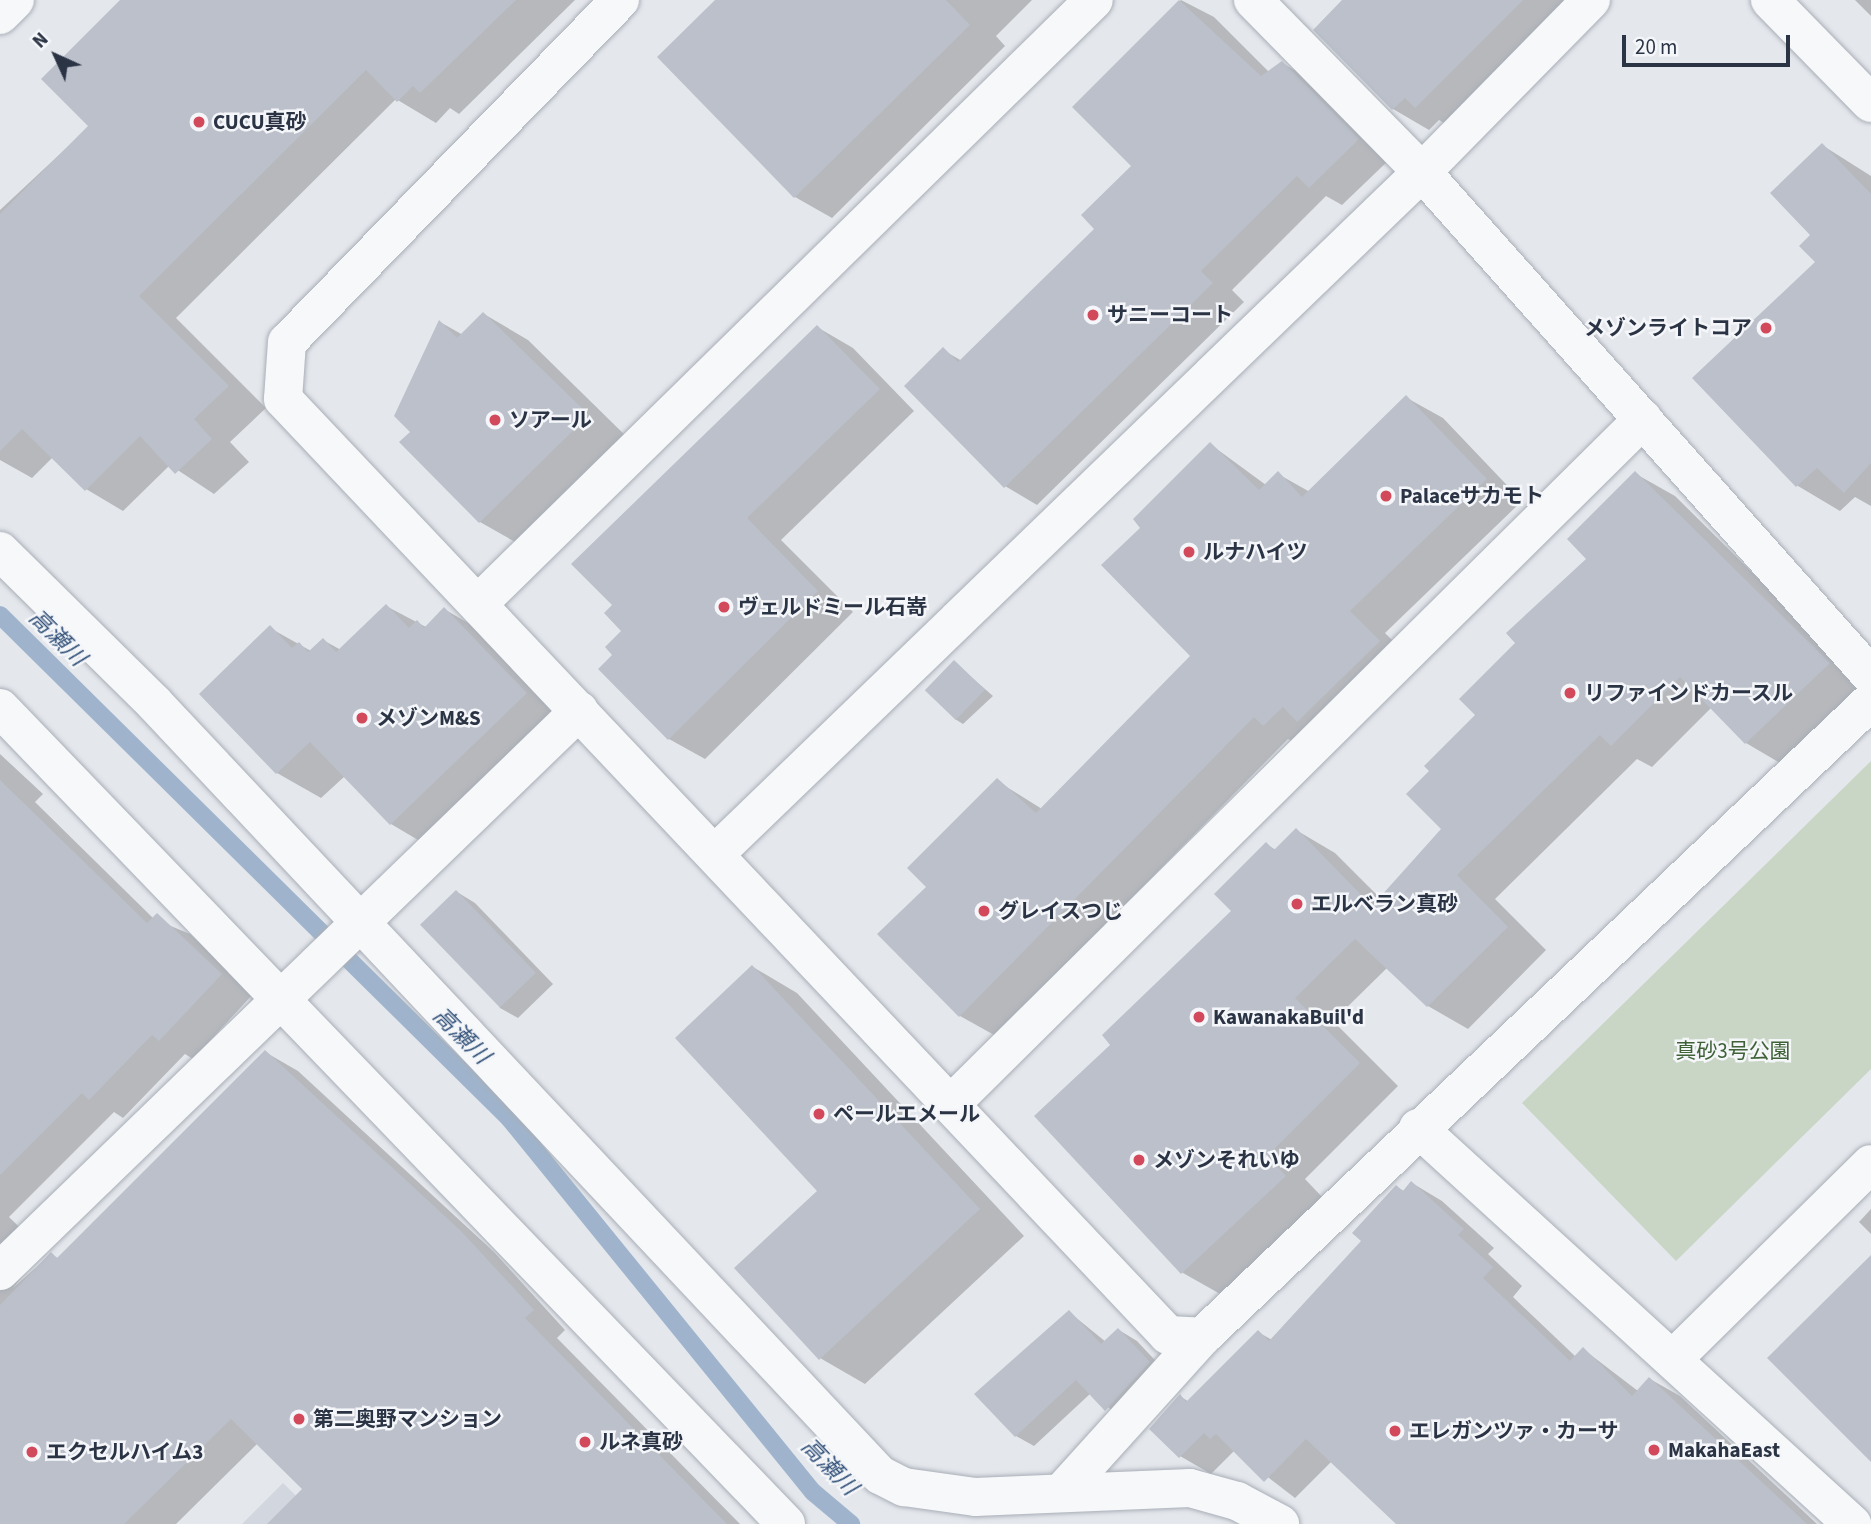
<!DOCTYPE html>
<meta charset="utf-8">
<style>
body{margin:0}
#map{position:relative;width:1871px;height:1524px;overflow:hidden;background:#e4e7ec;font-family:"Source Sans 3","Noto Sans JP",sans-serif}
div>[style]{position:absolute}
.built>*{inset:0;background:#d2d6de}
.green>*{inset:0;background:#c9d6c5}
.shadow>*{inset:0;background:#0003}
.stream>*{height:18px;margin:-9px;padding:0 9px;transform-origin:9px;border-radius:9px;background:#9fb4cc}
.building>*{inset:0;background:#bbc0ca;transform-origin:0 0}
.roads{filter:drop-shadow(0 0 2px #a9aeb7) drop-shadow(0 0 2px #a9aeb7)}
.minor>*{height:38px;margin:-19px;padding:0 19px;transform-origin:19px;border-radius:19px;background:#f7f8fa}
.dots>*{width:19px;height:19px;translate:-50% -50%;box-sizing:border-box;border:4px solid #f4f6f9;border-radius:50%}
span{translate:-50% -50%;white-space:nowrap;text-align:center;line-height:1.15;-webkit-text-stroke:5px #f4f6f9;paint-order:stroke}
.poi-label{font-size:21px;color:#2b3445;font-weight:700}
.left{translate:0 -50%;text-align:left}
.right{translate:-100% -50%;text-align:right}
.park-label{font-size:21px;color:#3f6138}
.water-label{font-size:23px;color:#34527a;font-style:italic}
.north{position:absolute;left:21px;top:21px;width:70px;height:70px;-webkit-text-stroke:5px #f4f6f9;paint-order:stroke;rotate:315deg;font-size:19px;font-weight:700;line-height:28px;text-align:center;color:#2b3445}
.north::after{content:'';display:block;margin:auto;width:24px;height:32px;background:#2b3445;clip-path:polygon(50% 0,100% 100%,50% 72%,0 100%)}
.scale{position:absolute;left:1622px;top:35px;width:168px;height:32px;box-sizing:border-box;border:4px solid #2b3445;border-top:0;padding-left:9px;font-size:21px;line-height:24px;white-space:nowrap;color:#2b3445;-webkit-text-stroke:5px #f4f6f9;paint-order:stroke}
</style>
<div id="map">
<div class="built">
<div style="clip-path:polygon(283px 1483px,325px 1524px,242px 1524px)"></div>
</div>
<div class="green">
<div style="clip-path:polygon(1871px 761px,1871px 1069px,1676px 1261px,1522px 1103px)"></div>
</div>
<div class="shadow">
<div style="clip-path:polygon(123px 0,575px 0,459px 114px,450px 108px,436px 123px,396px 99px,176px 318px,266px 408px,230px 442px,249px 462px,214px 494px,170px 465px,123px 511px,86px 489px,53px 457px,32px 478px,0 460px,0 210px,90px 126px)"></div>
<div style="clip-path:polygon(717px 0,1032px 0,996px 36px,1005px 46px,832px 218px,795px 197px,659px 57px)"></div>
<div style="clip-path:polygon(1181px 0,1214px 17px,1269px 72px,1282px 63px,1314px 81px,1390px 159px,1342px 205px,1326px 196px,1232px 290px,1244px 302px,1037px 505px,1005px 486px,943px 350px,962px 361px,1097px 229px,1133px 166px,1074px 107px)"></div>
<div style="clip-path:polygon(1345px 0,1580px 0,1452px 128px,1439px 120px,1429px 130px,1393px 109px)"></div>
<div style="clip-path:polygon(1855px 0,1871px 0,1871px 16px)"></div>
<div style="clip-path:polygon(1822px 145px,1871px 176px,1871px 506px,1855px 497px,1840px 511px,1798px 486px,1695px 378px,1817px 262px,1813px 235px)"></div>
<div style="clip-path:polygon(484px 314px,528px 340px,632px 442px,524px 547px,480px 522px,402px 442px,412px 432px,440px 322px,463px 335px)"></div>
<div style="clip-path:polygon(817px 327px,853px 348px,914px 411px,781px 540px,853px 612px,705px 759px,669px 739px,614px 655px,623px 631px,614px 605px)"></div>
<div style="clip-path:polygon(1407px 398px,1443px 418px,1522px 501px,1385px 633px,1414px 662px,1300px 745px,1288px 739px,996px 1036px,960px 1016px,929px 887px,997px 781px,1042px 809px,1193px 656px,1142px 528px,1210px 444px,1266px 485px,1278px 474px,1310px 492px)"></div>
<div style="clip-path:polygon(1636px 474px,1675px 496px,1868px 687px,1785px 766px,1746px 743px,1712px 707px,1652px 767px,1637px 759px,1495px 899px,1546px 950px,1468px 1029px,1428px 1006px,1388px 967px,1333px 1021px,1398px 1086px,1305px 1179px,1324px 1199px,1222px 1295px,1183px 1273px,1037px 1116px,1113px 1045px,1233px 911px,1266px 844px,1276px 850px,1296px 830px,1335px 853px,1381px 899px,1443px 829px,1431px 771px,1477px 715px,1518px 643px,1589px 559px)"></div>
<div style="clip-path:polygon(386px 606px,426px 627px,444px 609px,489px 635px,571px 720px,435px 850px,391px 824px,345px 776px,321px 798px,277px 773px,270px 628px,311px 651px,323px 640px,341px 650px)"></div>
<div style="clip-path:polygon(954px 662px,993px 696px,963px 724px,955px 719px)"></div>
<div style="clip-path:polygon(0 754px,43px 794px,35px 802px,154px 919px,190px 934px,254px 993px,193px 1059px,185px 1054px,123px 1118px,114px 1112px,9px 1217px,43px 1250px,13px 1288px,51px 1254px,59px 1259px,265px 1052px,298px 1071px,494px 1252px,565px 1330px,557px 1338px,740px 1524px,269px 1524px,304px 1489px,258px 1443px,176px 1524px,0 1524px)"></div>
<div style="clip-path:polygon(457px 892px,475px 903px,553px 984px,518px 1018px,500px 1008px)"></div>
<div style="clip-path:polygon(753px 967px,797px 993px,1024px 1236px,865px 1384px,820px 1358px,819px 1191px)"></div>
<div style="clip-path:polygon(1412px 1183px,1442px 1201px,1494px 1248px,1488px 1254px,1522px 1286px,1513px 1297px,1576px 1357px,1583px 1349px,1638px 1391px,1650px 1379px,1680px 1396px,1817px 1524px,1398px 1524px,1332px 1461px,1295px 1498px,1234px 1451px,1211px 1474px,1180px 1456px,1180px 1396px,1189px 1402px,1258px 1332px,1272px 1340px,1364px 1241px,1396px 1187px,1404px 1191px)"></div>
<div style="clip-path:polygon(1871px 1209px,1871px 1234px,1859px 1222px)"></div>
<div style="clip-path:polygon(1069px 1312px,1106px 1342px,1119px 1330px,1137px 1341px,1167px 1373px,1125px 1421px,1091px 1393px,1034px 1446px,1016px 1436px)"></div>
</div>
<div class="stream">
<div style="left:0;top:615px;width:716px;rotate:44.66deg"></div>
<div style="left:509px;top:1118px;width:482px;rotate:50.9deg"></div>
<div style="left:813px;top:1492px;width:50px;rotate:40.1deg"></div>
</div>
<div class="building">
<div style="clip-path:polygon(120px 0,516px 0,420px 93px,413px 86px,397px 102px,366px 70px,139px 296px,229px 386px,194px 419px,212px 439px,175px 474px,140px 436px,85px 491px,22px 429px,0 451px,0 214px,88px 126px,41px 79px)"></div>
<div style="clip-path:polygon(715px 0,946px 0,970px 25px,794px 198px,657px 57px)"></div>
<div style="clip-path:polygon(1179px 0,1261px 76px,1282px 61px,1359px 139px,1309px 188px,1297px 176px,1201px 271px,1213px 283px,1004px 488px,904px 386px,943px 347px,958px 362px,1094px 229px,1081px 215px,1131px 166px,1072px 107px)"></div>
<div style="clip-path:polygon(1342px 0,1523px 0,1415px 108px,1405px 98px,1392px 110px,1313px 30px)"></div>
<div style="clip-path:polygon(1822px 143px,1871px 194px,1871px 463px,1844px 493px,1817px 468px,1796px 487px,1692px 378px,1815px 262px,1799px 246px,1810px 235px,1770px 193px)"></div>
<div style="clip-path:polygon(483px 312px,589px 415px,479px 523px,399px 442px,410px 432px,394px 416px,439px 320px,457px 338px)"></div>
<div style="clip-path:polygon(817px 325px,880px 389px,747px 518px,818px 591px,668px 740px,598px 669px,612px 655px,605px 647px,621px 631px,604px 613px,612px 605px,571px 564px)"></div>
<div style="clip-path:polygon(1406px 395px,1487px 479px,1350px 611px,1380px 641px,1297px 722px,1283px 707px,1263px 726px,1254px 717px,959px 1017px,877px 934px,926px 887px,907px 868px,997px 778px,1036px 813px,1190px 656px,1101px 565px,1140px 528px,1133px 519px,1210px 442px,1259px 490px,1278px 471px,1302px 497px)"></div>
<div style="clip-path:polygon(1635px 471px,1830px 663px,1745px 744px,1680px 677px,1611px 746px,1600px 735px,1457px 875px,1508px 927px,1427px 1007px,1355px 939px,1295px 998px,1360px 1063px,1267px 1156px,1286px 1176px,1181px 1274px,1034px 1116px,1110px 1045px,1102px 1035px,1231px 911px,1214px 894px,1266px 842px,1274px 850px,1296px 828px,1372px 906px,1441px 829px,1406px 794px,1429px 771px,1424px 766px,1475px 715px,1459px 699px,1515px 643px,1506px 633px,1586px 559px,1567px 539px)"></div>
<div style="clip-path:polygon(386px 604px,409px 628px,417px 620px,424px 628px,444px 607px,527px 693px,390px 825px,310px 742px,276px 774px,199px 694px,270px 625px,292px 648px,299px 642px,308px 652px,323px 638px,336px 652px)"></div>
<div style="left:954px;top:660px;width:43px;height:42px;rotate:44deg"></div>
<div style="clip-path:polygon(0 780px,147px 923px,157px 913px,222px 974px,159px 1041px,152px 1035px,89px 1100px,82px 1093px,0 1175px)"></div>
<div style="left:456px;top:890px;width:115px;height:50px;rotate:46deg"></div>
<div style="clip-path:polygon(752px 965px,980px 1209px,819px 1360px,734px 1268px,817px 1191px,675px 1038px)"></div>
<div style="clip-path:polygon(265px 1050px,461px 1231px,534px 1310px,525px 1318px,727px 1524px,267px 1524px,302px 1489px,231px 1419px,124px 1524px,0 1524px,0 1305px,51px 1252px,57px 1258px)"></div>
<div style="clip-path:polygon(1411px 1181px,1464px 1229px,1458px 1235px,1493px 1267px,1483px 1278px,1570px 1361px,1583px 1347px,1632px 1396px,1649px 1377px,1807px 1524px,1396px 1524px,1306px 1439px,1264px 1482px,1216px 1434px,1210px 1439px,1204px 1433px,1179px 1458px,1149px 1429px,1180px 1394px,1186px 1402px,1258px 1330px,1269px 1341px,1361px 1241px,1352px 1233px,1396px 1185px,1403px 1191px)"></div>
<div style="clip-path:polygon(1871px 1255px,1871px 1462px,1767px 1358px)"></div>
<div style="clip-path:polygon(1069px 1310px,1101px 1344px,1118px 1328px,1150px 1362px,1105px 1411px,1076px 1380px,1015px 1437px,974px 1394px)"></div>
</div>
<div class="roads">
<div class="minor">
<div style="left:620px;top:0;width:477px;rotate:134.2deg"></div>
<div style="left:287px;top:342px;width:57px;rotate:94deg"></div>
<div style="left:283px;top:399px;width:1288px;rotate:46.6deg"></div>
<div style="left:1168px;top:1335px;width:34px;rotate:3deg"></div>
<div style="left:1202px;top:1337px;width:923px;rotate:-43.55deg"></div>
<div style="left:1253px;top:0;width:241px;rotate:45.5deg"></div>
<div style="left:1422px;top:172px;width:675px;rotate:48.3deg"></div>
<div style="left:1770px;top:0;width:144px;rotate:45.6deg"></div>
<div style="left:0;top:15px;width:21px;rotate:-45deg"></div>
<div style="left:0;top:551px;width:216px;rotate:44.6deg"></div>
<div style="left:154px;top:703px;width:1060px;rotate:46.76deg"></div>
<div style="left:880px;top:1475px;width:27px;rotate:27deg"></div>
<div style="left:904px;top:1487px;width:72px;rotate:8deg"></div>
<div style="left:975px;top:1497px;width:215px;rotate:-2.4deg"></div>
<div style="left:1190px;top:1488px;width:49px;rotate:15.5deg"></div>
<div style="left:1237px;top:1501px;width:49px;rotate:28.1deg"></div>
<div style="left:479px;top:603px;width:861px;rotate:-44.44deg"></div>
<div style="left:0;top:708px;width:1133px;rotate:46.07deg"></div>
<div style="left:715px;top:854px;width:982px;rotate:-43.97deg"></div>
<div style="left:1422px;top:172px;width:241px;rotate:-45.5deg"></div>
<div style="left:953px;top:1102px;width:971px;rotate:-44.71deg"></div>
<div style="left:1418px;top:1128px;width:588px;rotate:42.38deg"></div>
<div style="left:0;top:1271px;width:806px;rotate:-44.04deg"></div>
<div style="left:1674px;top:1358px;width:276px;rotate:-44.6deg"></div>
<div style="left:1062px;top:1492px;width:209px;rotate:-47.9deg"></div>
</div>
</div>
<div class="dots">
<div style="left:199px;top:122px;background:#d1495b"></div>
<div style="left:1093px;top:315px;background:#d1495b"></div>
<div style="left:1766px;top:328px;background:#d1495b"></div>
<div style="left:495px;top:420px;background:#d1495b"></div>
<div style="left:1386px;top:496px;background:#d1495b"></div>
<div style="left:1189px;top:552px;background:#d1495b"></div>
<div style="left:724px;top:607px;background:#d1495b"></div>
<div style="left:1570px;top:693px;background:#d1495b"></div>
<div style="left:362px;top:718px;background:#d1495b"></div>
<div style="left:1297px;top:904px;background:#d1495b"></div>
<div style="left:984px;top:911px;background:#d1495b"></div>
<div style="left:1199px;top:1017px;background:#d1495b"></div>
<div style="left:819px;top:1114px;background:#d1495b"></div>
<div style="left:1139px;top:1160px;background:#d1495b"></div>
<div style="left:299px;top:1419px;background:#d1495b"></div>
<div style="left:1395px;top:1431px;background:#d1495b"></div>
<div style="left:585px;top:1442px;background:#d1495b"></div>
<div style="left:1654px;top:1450px;background:#d1495b"></div>
<div style="left:32px;top:1452px;background:#d1495b"></div>
</div>
<div class="poi-label">
<span class="left" style="left:213px;top:122px">CUCU真砂</span>
<span class="left" style="left:1107px;top:315px">サニーコート</span>
<span class="right" style="left:1752px;top:328px">メゾンライトコア</span>
<span class="left" style="left:509px;top:420px">ソアール</span>
<span class="left" style="left:1400px;top:496px">Palaceサカモト</span>
<span class="left" style="left:1203px;top:552px">ルナハイツ</span>
<span class="left" style="left:738px;top:607px">ヴェルドミール石嵜</span>
<span class="left" style="left:1584px;top:693px">リファインドカースル</span>
<span class="left" style="left:376px;top:718px">メゾンM&amp;S</span>
<span class="left" style="left:1311px;top:904px">エルベラン真砂</span>
<span class="left" style="left:998px;top:911px">グレイスつじ</span>
<span class="left" style="left:1213px;top:1017px">KawanakaBuil'd</span>
<span class="left" style="left:833px;top:1114px">ペールエメール</span>
<span class="left" style="left:1153px;top:1160px">メゾンそれいゆ</span>
<span class="left" style="left:313px;top:1419px">第二奥野マンション</span>
<span class="left" style="left:1409px;top:1431px">エレガンツァ・カーサ</span>
<span class="left" style="left:599px;top:1442px">ルネ真砂</span>
<span class="left" style="left:1668px;top:1450px">MakahaEast</span>
<span class="left" style="left:46px;top:1452px">エクセルハイム3</span>
</div>
<div class="park-label">
<span style="left:1733px;top:1051px">真砂3号公園</span>
</div>
<div class="water-label">
<span style="left:57px;top:638px;rotate:45deg">高瀬川</span>
<span style="left:461px;top:1036px;rotate:45deg">高瀬川</span>
<span style="left:829px;top:1467px;rotate:46deg">高瀬川</span>
</div>
<div class="north">N</div>
<div class="scale">20 m</div>
</div>
